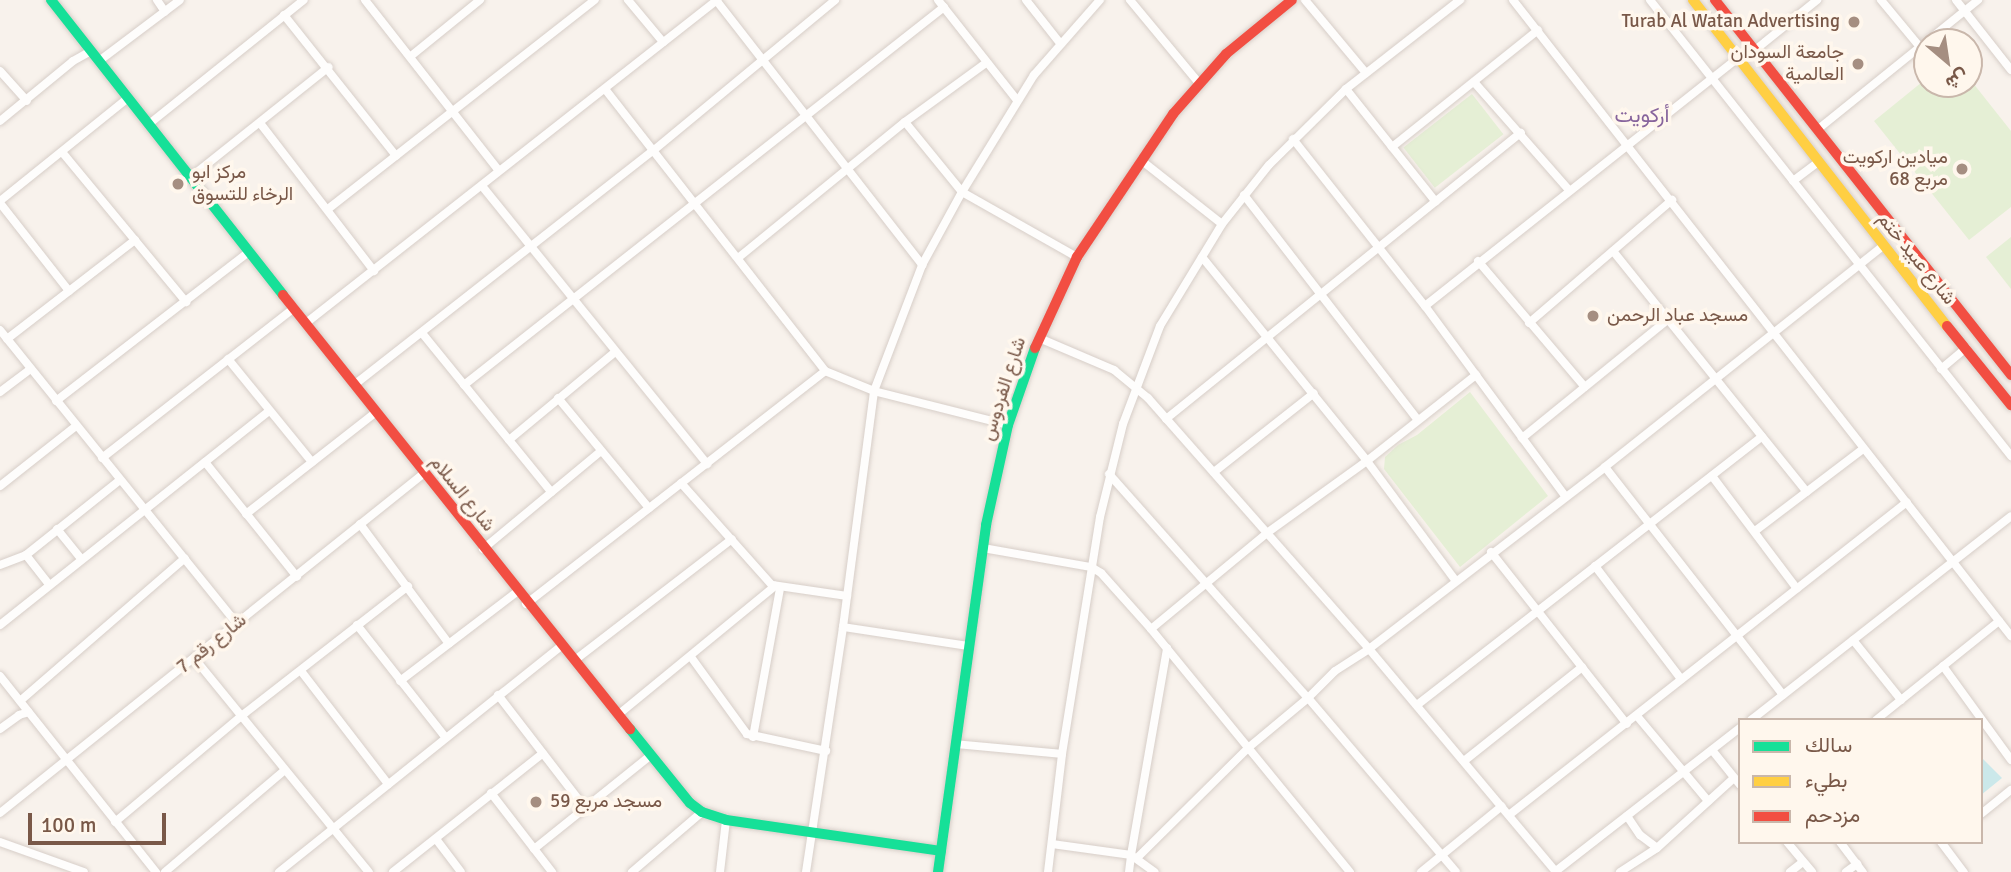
<!DOCTYPE html>
<meta charset="utf-8">
<style>
body{margin:0}
#map{position:relative;width:2011px;height:872px;overflow:hidden;background:#f8f2ec;font-family:Signika,Vazirmatn,sans-serif}
div>[style]{position:absolute}
.green>*{inset:0;background:#e5efd5;transform-origin:0 0}
.water>*{inset:0;background:#cbe8ea}
.roads{filter:drop-shadow(0 0 2px #d7cec8) drop-shadow(0 0 2px #d7cec8)}
.street>*{height:8px;margin:-4px;padding:0 4px;transform-origin:4px;border-radius:4px;background:#fefdfc}
.fast>*{height:10px;margin:-5px;padding:0 5px;transform-origin:5px;border-radius:5px;background:#16e098}
.slow>*{height:10px;margin:-5px;padding:0 5px;transform-origin:5px;border-radius:5px;background:#ffcf43}
.jam>*{height:10px;margin:-5px;padding:0 5px;transform-origin:5px;border-radius:5px;background:#f24e42}
.dots>*{width:19px;height:19px;translate:-50% -50%;box-sizing:border-box;border:4px solid #fff7ed;border-radius:50%}
span{translate:-50% -50%;white-space:nowrap;text-align:center;line-height:1.15;-webkit-text-stroke:7px #fff7ed;paint-order:stroke}
.poi-label{font-size:19px;color:#795848}
.right{translate:-100% -50%;text-align:right}
.left{translate:0 -50%;text-align:left}
.street-label{font-size:19px;color:#795848}
.neighbourhood-label{font-size:21px;color:#87649c}
.legend{position:absolute;left:1738px;top:718px;width:245px;height:126px;box-sizing:border-box;background:#fff7ed;border:2px solid #c9b7ab;margin:0;padding:9px 12px;list-style:none;font-size:21px;color:#795848}
.legend li{display:flex;align-items:center;gap:14px;height:35px}
.legend b{width:35px;border:2px solid #c9b7ab}
.north{position:absolute;left:1913px;top:28px;width:70px;height:70px;box-sizing:border-box;background:#fff7ed;border:2px solid #c9b7ab;border-radius:50%;rotate:151deg;font-size:19px;font-weight:700;line-height:28px;text-align:center;color:#795848}
.north::after{content:'';display:block;margin:auto;width:24px;height:32px;background:#a58e81;clip-path:polygon(50% 0,100% 100%,50% 72%,0 100%)}
.scale{position:absolute;left:28px;top:813px;width:138px;height:32px;box-sizing:border-box;border:4px solid #795848;border-top:0;padding-left:9px;font-size:21px;line-height:24px;white-space:nowrap;color:#795848;-webkit-text-stroke:5px #fff7ed;paint-order:stroke}
</style>
<div id="map">
<div class="green">
<div style="clip-path:polygon(1927px 78px,1927px 84px,1969px 84px,1969px 78px,2011px 131px,2011px 207px,1969px 240px,1874px 121px)"></div>
<div style="left:1472px;top:94px;width:51px;height:87px;rotate:52deg"></div>
<div style="clip-path:polygon(2011px 237px,2011px 289px,1986px 257px)"></div>
<div style="clip-path:polygon(1470px 392px,1548px 496px,1460px 567px,1384px 469px,1385px 457px,1398px 445px,1417px 435px)"></div>
</div>
<div class="water">
<div style="clip-path:polygon(1981px 757px,2002px 778px,1981px 795px)"></div>
</div>
<div class="roads">
<div class="street">
<div style="left:157px;top:0;width:14px;rotate:56deg"></div>
<div style="left:365px;top:0;width:217px;rotate:51.9deg"></div>
<div style="left:628px;top:0;width:55px;rotate:50.2deg"></div>
<div style="left:716px;top:0;width:336px;rotate:52.1deg"></div>
<div style="left:938px;top:0;width:127px;rotate:51.7deg"></div>
<div style="left:1026px;top:0;width:55px;rotate:51.7deg"></div>
<div style="left:1130px;top:0;width:107px;rotate:50.3deg"></div>
<div style="left:1305px;top:0;width:95px;rotate:50.1deg"></div>
<div style="left:1513px;top:0;width:808px;rotate:51.94deg"></div>
<div style="left:1650px;top:0;width:582px;rotate:51.63deg"></div>
<div style="left:1881px;top:0;width:61px;rotate:50.3deg"></div>
<div style="left:1956px;top:0;width:89px;rotate:51.8deg"></div>
<div style="left:284px;top:15px;width:180px;rotate:51.5deg"></div>
<div style="left:1755px;top:50px;width:80px;rotate:-38.9deg"></div>
<div style="left:411px;top:56px;width:89px;rotate:-39.1deg"></div>
<div style="left:99px;top:61px;width:101px;rotate:-37deg"></div>
<div style="left:0;top:71px;width:40px;rotate:48deg"></div>
<div style="left:1474px;top:82px;width:144px;rotate:48.7deg"></div>
<div style="left:605px;top:89px;width:358px;rotate:52deg"></div>
<div style="left:825px;top:371px;width:53px;rotate:22.2deg"></div>
<div style="left:874px;top:391px;width:138px;rotate:14.2deg"></div>
<div style="left:1346px;top:89px;width:144px;rotate:51.5deg"></div>
<div style="left:0;top:121px;width:94px;rotate:-39.4deg"></div>
<div style="left:73px;top:61px;width:21px;rotate:-29deg"></div>
<div style="left:905px;top:122px;width:90px;rotate:50.8deg"></div>
<div style="left:962px;top:192px;width:132px;rotate:29.5deg"></div>
<div style="left:260px;top:123px;width:187px;rotate:52.4deg"></div>
<div style="left:149px;top:124px;width:198px;rotate:-38.7deg"></div>
<div style="left:1817px;top:130px;width:207px;rotate:-38.9deg"></div>
<div style="left:1293px;top:139px;width:213px;rotate:51.7deg"></div>
<div style="left:1425px;top:306px;width:236px;rotate:53.6deg"></div>
<div style="left:1392px;top:147px;width:187px;rotate:-38.7deg"></div>
<div style="left:62px;top:152px;width:195px;rotate:50.4deg"></div>
<div style="left:1141px;top:160px;width:103px;rotate:38.3deg"></div>
<div style="left:191px;top:177px;width:176px;rotate:-38.6deg"></div>
<div style="left:1793px;top:181px;width:31px;rotate:-37deg"></div>
<div style="left:482px;top:186px;width:358px;rotate:51deg"></div>
<div style="left:1244px;top:195px;width:284px;rotate:52.3deg"></div>
<div style="left:0;top:201px;width:164px;rotate:-38.8deg"></div>
<div style="left:0;top:203px;width:112px;rotate:51.9deg"></div>
<div style="left:328px;top:209px;width:339px;rotate:-38.1deg"></div>
<div style="left:1613px;top:251px;width:309px;rotate:51.2deg"></div>
<div style="left:1202px;top:257px;width:262px;rotate:51deg"></div>
<div style="left:1367px;top:461px;width:148px;rotate:53.5deg"></div>
<div style="left:738px;top:258px;width:215px;rotate:-39.2deg"></div>
<div style="left:905px;top:122px;width:100px;rotate:-36.1deg"></div>
<div style="left:1478px;top:261px;width:165px;rotate:49.7deg"></div>
<div style="left:1425px;top:306px;width:399px;rotate:-38.4deg"></div>
<div style="left:306px;top:323px;width:523px;rotate:-38.16deg"></div>
<div style="left:1529px;top:323px;width:189px;rotate:-40.7deg"></div>
<div style="left:0;top:330px;width:378px;rotate:51.1deg"></div>
<div style="left:422px;top:333px;width:205px;rotate:50.9deg"></div>
<div style="left:1039px;top:338px;width:82px;rotate:23.1deg"></div>
<div style="left:1114px;top:370px;width:44px;rotate:39.5deg"></div>
<div style="left:1148px;top:398px;width:334px;rotate:48.6deg"></div>
<div style="left:1369px;top:649px;width:291px;rotate:50deg"></div>
<div style="left:7px;top:339px;width:162px;rotate:-37.7deg"></div>
<div style="left:228px;top:359px;width:133px;rotate:50.8deg"></div>
<div style="left:1941px;top:369px;width:33px;rotate:-40deg"></div>
<div style="left:354px;top:385px;width:381px;rotate:-38.1deg"></div>
<div style="left:654px;top:150px;width:235px;rotate:-39.6deg"></div>
<div style="left:464px;top:385px;width:611px;rotate:-38.22deg"></div>
<div style="left:0;top:392px;width:38px;rotate:-37deg"></div>
<div style="left:558px;top:398px;width:143px;rotate:50.4deg"></div>
<div style="left:56px;top:401px;width:245px;rotate:-37.7deg"></div>
<div style="left:1166px;top:419px;width:456px;rotate:-38.9deg"></div>
<div style="left:1522px;top:438px;width:187px;rotate:-39.1deg"></div>
<div style="left:509px;top:440px;width:138px;rotate:-39.7deg"></div>
<div style="left:102px;top:458px;width:244px;rotate:-38deg"></div>
<div style="left:205px;top:462px;width:147px;rotate:51.3deg"></div>
<div style="left:1605px;top:467px;width:289px;rotate:52deg"></div>
<div style="left:1214px;top:472px;width:127px;rotate:-38.3deg"></div>
<div style="left:1109px;top:474px;width:300px;rotate:48.4deg"></div>
<div style="left:1308px;top:698px;width:228px;rotate:49.6deg"></div>
<div style="left:1712px;top:476px;width:141px;rotate:53deg"></div>
<div style="left:681px;top:483px;width:137px;rotate:48.3deg"></div>
<div style="left:772px;top:585px;width:76px;rotate:8.3deg"></div>
<div style="left:0;top:486px;width:97px;rotate:-38.3deg"></div>
<div style="left:246px;top:514px;width:164px;rotate:-38.1deg"></div>
<div style="left:360px;top:524px;width:149px;rotate:53.4deg"></div>
<div style="left:57px;top:529px;width:38px;rotate:51deg"></div>
<div style="left:1755px;top:531px;width:136px;rotate:-37.2deg"></div>
<div style="left:983px;top:548px;width:110px;rotate:10deg"></div>
<div style="left:1091px;top:567px;width:12px;rotate:31deg"></div>
<div style="left:1101px;top:573px;width:75px;rotate:48.2deg"></div>
<div style="left:1151px;top:629px;width:314px;rotate:50.7deg"></div>
<div style="left:483px;top:549px;width:153px;rotate:-39.7deg"></div>
<div style="left:1491px;top:552px;width:219px;rotate:51.7deg"></div>
<div style="left:26px;top:555px;width:37px;rotate:52deg"></div>
<div style="left:0;top:565px;width:28px;rotate:-21deg"></div>
<div style="left:26px;top:555px;width:120px;rotate:-38.6deg"></div>
<div style="left:1595px;top:566px;width:142px;rotate:52.7deg"></div>
<div style="left:526px;top:604px;width:379px;rotate:-37.9deg"></div>
<div style="left:0;top:625px;width:344px;rotate:-38.5deg"></div>
<div style="left:357px;top:625px;width:142px;rotate:51.8deg"></div>
<div style="left:843px;top:627px;width:126px;rotate:8.6deg"></div>
<div style="left:1151px;top:629px;width:151px;rotate:-39.6deg"></div>
<div style="left:1267px;top:533px;width:123px;rotate:-35.8deg"></div>
<div style="left:1367px;top:461px;width:139px;rotate:-38.3deg"></div>
<div style="left:1853px;top:640px;width:77px;rotate:51.3deg"></div>
<div style="left:691px;top:657px;width:95px;rotate:54deg"></div>
<div style="left:747px;top:734px;width:81px;rotate:12.1deg"></div>
<div style="left:195px;top:659px;width:275px;rotate:50.8deg"></div>
<div style="left:575px;top:660px;width:198px;rotate:-37.6deg"></div>
<div style="left:1943px;top:666px;width:116px;rotate:54.1deg"></div>
<div style="left:301px;top:671px;width:143px;rotate:52.4deg"></div>
<div style="left:0;top:676px;width:251px;rotate:51.5deg"></div>
<div style="left:400px;top:681px;width:147px;rotate:-37.3deg"></div>
<div style="left:498px;top:695px;width:143px;rotate:52.4deg"></div>
<div style="left:20px;top:701px;width:218px;rotate:-40.9deg"></div>
<div style="left:1417px;top:705px;width:437px;rotate:-37.9deg"></div>
<div style="left:619px;top:714px;width:202px;rotate:-39.4deg"></div>
<div style="left:1637px;top:716px;width:111px;rotate:50.1deg"></div>
<div style="left:1751px;top:720px;width:330px;rotate:-38.1deg"></div>
<div style="left:1876px;top:720px;width:158px;rotate:-38.8deg"></div>
<div style="left:0;top:729px;width:24px;rotate:-36deg"></div>
<div style="left:19px;top:715px;width:10px;rotate:-17deg"></div>
<div style="left:753px;top:737px;width:151px;rotate:-79.7deg"></div>
<div style="left:955px;top:744px;width:107px;rotate:5.3deg"></div>
<div style="left:1712px;top:750px;width:45px;rotate:51.3deg"></div>
<div style="left:1464px;top:761px;width:151px;rotate:-38.5deg"></div>
<div style="left:491px;top:793px;width:100px;rotate:52.3deg"></div>
<div style="left:0;top:813px;width:542px;rotate:-38.71deg"></div>
<div style="left:1981px;top:814px;width:38px;rotate:-39deg"></div>
<div style="left:1509px;top:815px;width:506px;rotate:-38.18deg"></div>
<div style="left:1627px;top:816px;width:23px;rotate:56deg"></div>
<div style="left:1640px;top:835px;width:21px;rotate:37deg"></div>
<div style="left:115px;top:822px;width:163px;rotate:-40deg"></div>
<div style="left:240px;top:717px;width:213px;rotate:-37.9deg"></div>
<div style="left:436px;top:839px;width:41px;rotate:52.9deg"></div>
<div style="left:0;top:842px;width:89px;rotate:19.7deg"></div>
<div style="left:1787px;top:842px;width:39px;rotate:50deg"></div>
<div style="left:1840px;top:842px;width:38px;rotate:53deg"></div>
<div style="left:1941px;top:842px;width:38px;rotate:53deg"></div>
<div style="left:1052px;top:844px;width:80px;rotate:7.9deg"></div>
<div style="left:1131px;top:855px;width:210px;rotate:-80.1deg"></div>
<div style="left:534px;top:849px;width:150px;rotate:-38.8deg"></div>
<div style="left:1137px;top:858px;width:156px;rotate:-44.7deg"></div>
<div style="left:1248px;top:748px;width:78px;rotate:-39.8deg"></div>
<div style="left:1308px;top:698px;width:38px;rotate:-45deg"></div>
<div style="left:1335px;top:671px;width:40px;rotate:-32.9deg"></div>
<div style="left:1369px;top:649px;width:298px;rotate:-37.6deg"></div>
<div style="left:1605px;top:467px;width:355px;rotate:-38.5deg"></div>
<div style="left:1556px;top:871px;width:233px;rotate:-37.9deg"></div>
<div style="left:165px;top:872px;width:157px;rotate:-40.4deg"></div>
<div style="left:279px;top:872px;width:363px;rotate:-38.7deg"></div>
<div style="left:393px;top:872px;width:191px;rotate:-38.4deg"></div>
<div style="left:632px;top:872px;width:92px;rotate:-40.6deg"></div>
<div style="left:720px;top:872px;width:52px;rotate:-83.4deg"></div>
<div style="left:806px;top:872px;width:248px;rotate:-81.4deg"></div>
<div style="left:843px;top:627px;width:238px;rotate:-82.5deg"></div>
<div style="left:874px;top:391px;width:135px;rotate:-69.1deg"></div>
<div style="left:922px;top:265px;width:83px;rotate:-61.3deg"></div>
<div style="left:962px;top:192px;width:137px;rotate:-58.4deg"></div>
<div style="left:1034px;top:75px;width:100px;rotate:-48.7deg"></div>
<div style="left:1048px;top:872px;width:119px;rotate:-83.2deg"></div>
<div style="left:1062px;top:754px;width:240px;rotate:-80.9deg"></div>
<div style="left:1100px;top:517px;width:96px;rotate:-76.1deg"></div>
<div style="left:1123px;top:424px;width:105px;rotate:-69.3deg"></div>
<div style="left:1160px;top:326px;width:119px;rotate:-58.7deg"></div>
<div style="left:1222px;top:224px;width:75px;rotate:-51.5deg"></div>
<div style="left:1269px;top:165px;width:108px;rotate:-44.6deg"></div>
<div style="left:1346px;top:89px;width:145px;rotate:-38deg"></div>
<div style="left:1129px;top:872px;width:17px;rotate:-83deg"></div>
<div style="left:1131px;top:855px;width:29px;rotate:36deg"></div>
<div style="left:1421px;top:872px;width:104px;rotate:-39.2deg"></div>
<div style="left:1620px;top:872px;width:44px;rotate:-33deg"></div>
<div style="left:1657px;top:848px;width:104px;rotate:-42.3deg"></div>
<div style="left:1790px;top:872px;width:16px;rotate:-38deg"></div>
<div style="left:1846px;top:872px;width:14px;rotate:-36deg"></div>
</div>
<div class="fast">
<div style="left:51px;top:0;width:375px;rotate:51.8deg"></div>
<div style="left:630px;top:729px;width:95px;rotate:51deg"></div>
<div style="left:690px;top:803px;width:15px;rotate:37deg"></div>
<div style="left:702px;top:812px;width:25px;rotate:18deg"></div>
<div style="left:726px;top:820px;width:217px;rotate:8.2deg"></div>
<div style="left:938px;top:872px;width:350px;rotate:-82.1deg"></div>
<div style="left:986px;top:525px;width:102px;rotate:-77.6deg"></div>
<div style="left:1008px;top:425px;width:82px;rotate:-70.7deg"></div>
</div>
<div class="slow">
<div style="left:1693px;top:0;width:413px;rotate:52.1deg"></div>
</div>
<div class="jam">
<div style="left:1715px;top:0;width:478px;rotate:51.7deg"></div>
<div style="left:283px;top:295px;width:556px;rotate:51.36deg"></div>
<div style="left:1947px;top:326px;width:102px;rotate:51deg"></div>
<div style="left:1035px;top:348px;width:100px;rotate:-65.2deg"></div>
<div style="left:1077px;top:257px;width:172px;rotate:-56.1deg"></div>
<div style="left:1173px;top:114px;width:80px;rotate:-48.5deg"></div>
<div style="left:1226px;top:54px;width:85px;rotate:-39.3deg"></div>
</div>
</div>
<div class="dots">
<div style="left:1854px;top:22px;background:#a58e81"></div>
<div style="left:1858px;top:64px;background:#a58e81"></div>
<div style="left:1962px;top:169px;background:#a58e81"></div>
<div style="left:178px;top:184px;background:#a58e81"></div>
<div style="left:1593px;top:316px;background:#a58e81"></div>
<div style="left:536px;top:802px;background:#a58e81"></div>
</div>
<div class="poi-label">
<span class="right" style="left:1840px;top:22px">Turab Al Watan Advertising</span>
<span class="right" style="left:1844px;top:64px">جامعة السودان<br>العالمية</span>
<span class="right" style="left:1948px;top:169px">ميادين اركويت<br>مربع 68</span>
<span class="left" style="left:192px;top:184px">مركز ابو<br>الرخاء للتسوق</span>
<span class="left" style="left:1607px;top:316px">مسجد عباد الرحمن</span>
<span class="left" style="left:550px;top:802px">مسجد مربع 59</span>
</div>
<div class="street-label">
<span style="left:1916px;top:259px;rotate:51deg">شارع عبيد ختم</span>
<span style="left:1004px;top:389px;rotate:-72deg">شارع الفردوس</span>
<span style="left:462px;top:494px;rotate:51deg">شارع السلام</span>
<span style="left:212px;top:644px;rotate:-39deg">شارع رقم 7</span>
</div>
<div class="neighbourhood-label">
<span style="left:1642px;top:115px">أركويت</span>
</div>
<ul class="legend">
<li><b style="height:9px;background:#16e098"></b>سالك</li>
<li><b style="height:9px;background:#ffcf43"></b>بطيء</li>
<li><b style="height:9px;background:#f24e42"></b>مزدحم</li>
</ul>
<div class="north">ش</div>
<div class="scale">100 m</div>
</div>
